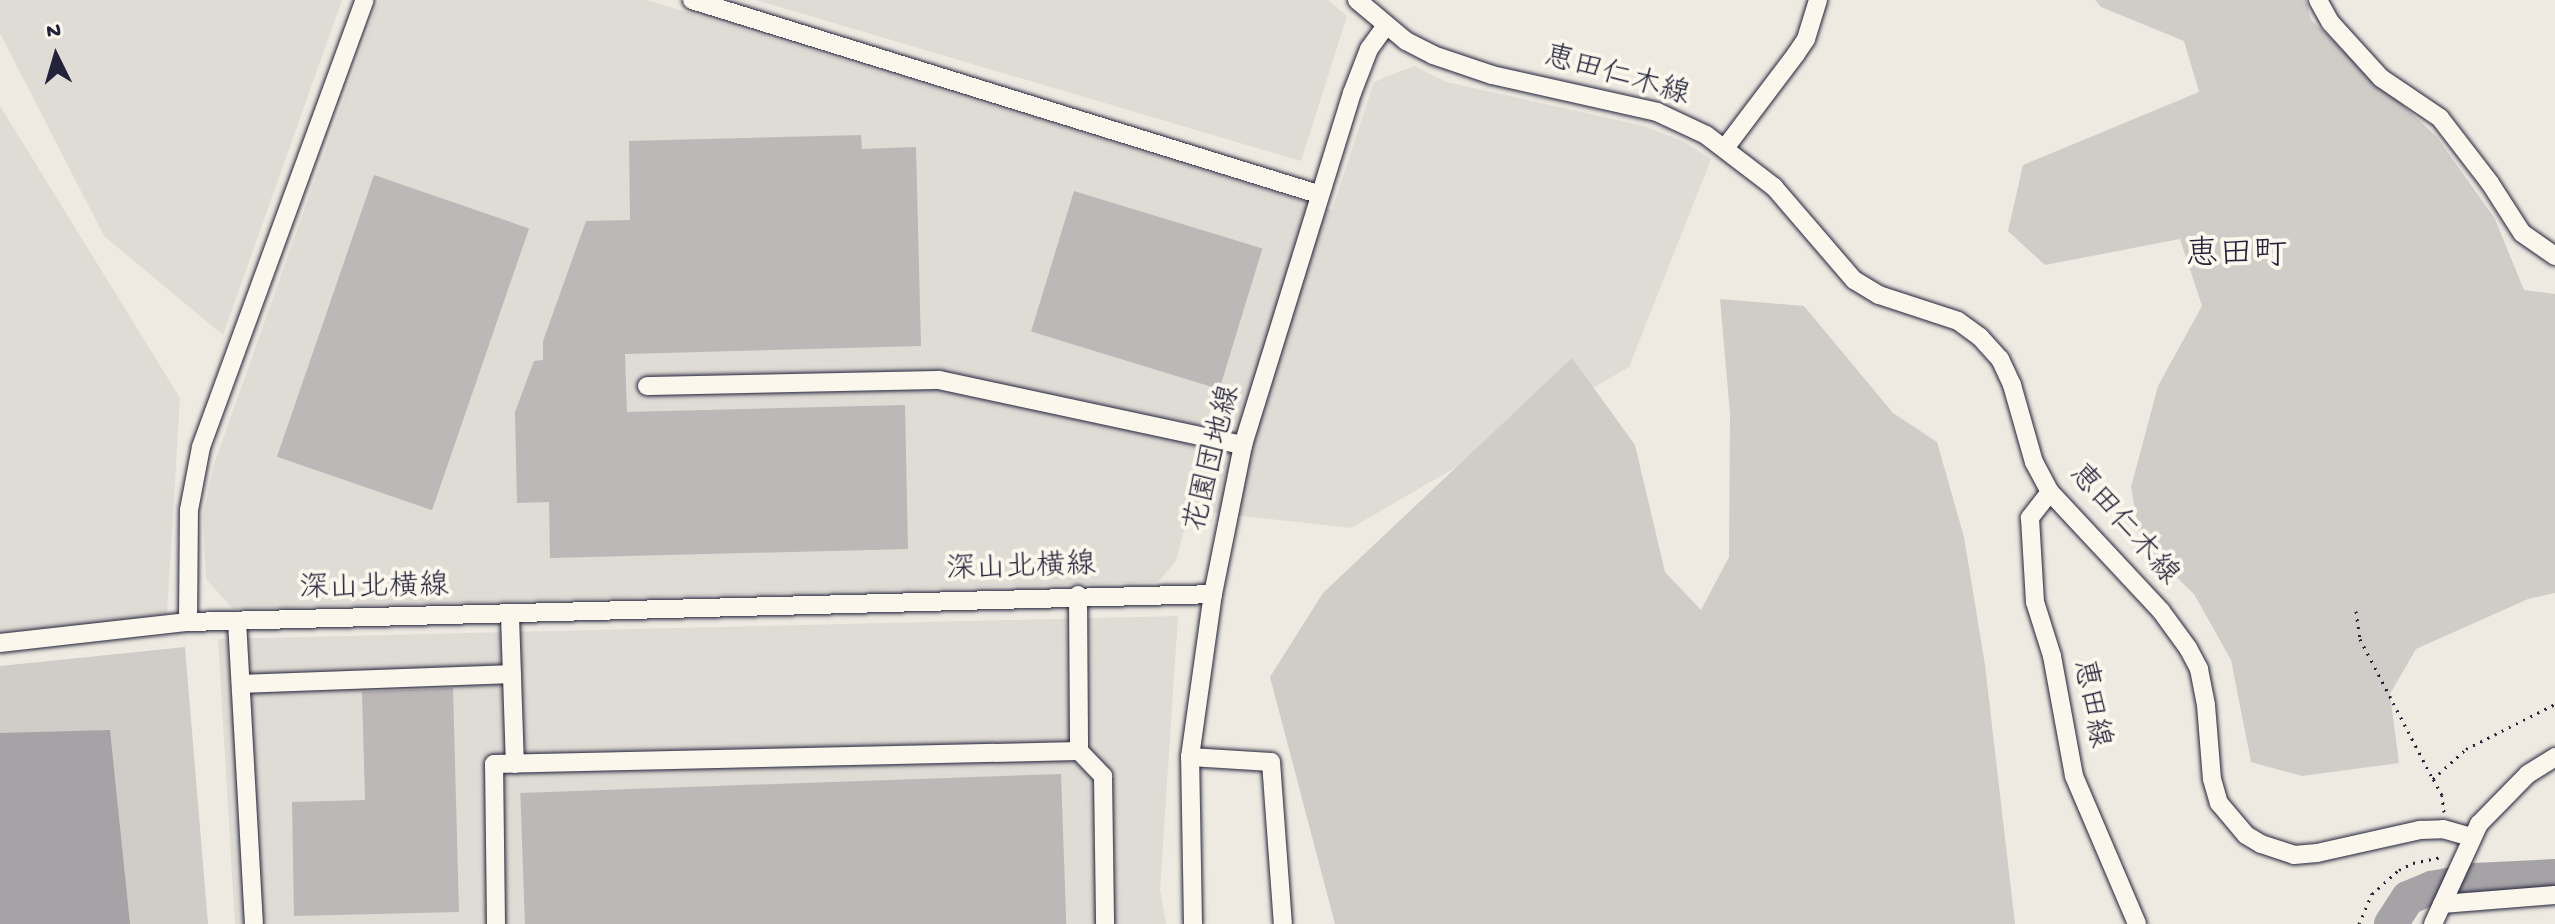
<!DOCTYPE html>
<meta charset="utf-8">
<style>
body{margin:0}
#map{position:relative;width:2555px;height:924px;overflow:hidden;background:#eeeae2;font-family:"Gochi Hand","Klee One",sans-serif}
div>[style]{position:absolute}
.built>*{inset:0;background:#dfdbd5}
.green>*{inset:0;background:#d0cdc9}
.water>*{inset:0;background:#a6a3a7}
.river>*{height:34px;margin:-17px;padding:0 17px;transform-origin:17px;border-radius:17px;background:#a6a3a7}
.building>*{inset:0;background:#bcb8b8;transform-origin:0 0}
.path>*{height:3px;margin-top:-1.5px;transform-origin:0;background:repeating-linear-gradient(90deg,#22223b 0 2px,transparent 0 8px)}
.roads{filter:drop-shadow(0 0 2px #22223b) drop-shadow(0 0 2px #22223b)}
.minor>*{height:18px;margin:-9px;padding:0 9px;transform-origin:9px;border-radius:9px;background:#fbf7ec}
span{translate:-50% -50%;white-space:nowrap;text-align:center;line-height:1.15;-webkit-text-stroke:8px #fbf7ec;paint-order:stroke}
.street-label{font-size:30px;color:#22223b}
.quarter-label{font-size:34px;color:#22223b}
.north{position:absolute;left:16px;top:16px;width:80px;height:80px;-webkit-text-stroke:6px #fbf7ec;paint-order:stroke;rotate:355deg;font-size:22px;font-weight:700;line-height:32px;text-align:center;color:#22223b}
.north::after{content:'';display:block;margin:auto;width:28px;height:36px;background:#22223b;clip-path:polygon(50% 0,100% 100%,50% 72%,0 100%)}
</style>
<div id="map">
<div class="built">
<div style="clip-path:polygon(0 0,342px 0,223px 335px,104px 236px,0 33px)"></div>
<div style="clip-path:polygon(379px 0,647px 0,1332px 210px,1374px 82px,1414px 66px,1446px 82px,1644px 126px,1684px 142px,1711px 159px,1629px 367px,1351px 528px,1189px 510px,1176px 561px,1158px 582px,233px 609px,206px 579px,203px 515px,214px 464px)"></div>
<div style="clip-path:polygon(756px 0,1328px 0,1347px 16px,1301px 161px)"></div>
<div style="clip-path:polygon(0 106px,180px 398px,167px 614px,0 637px)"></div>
<div style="clip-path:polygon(1178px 616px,1160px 890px,1166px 924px,235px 924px,218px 639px)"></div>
</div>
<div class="green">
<div style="clip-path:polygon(2095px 0,2306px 0,2311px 20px,2437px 137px,2495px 219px,2524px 290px,2555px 294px,2555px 593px,2528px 599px,2416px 649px,2390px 694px,2399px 763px,2302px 776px,2251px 762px,2231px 660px,2194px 594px,2141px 543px,2131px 487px,2158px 386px,2202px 306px,2180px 239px,2045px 265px,2008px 231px,2023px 165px,2199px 92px,2184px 41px,2101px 7px)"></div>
<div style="clip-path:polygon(1720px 299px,1804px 306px,1893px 413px,1937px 442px,1964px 537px,1985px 665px,2015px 924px,1335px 924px,1270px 677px,1323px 593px,1572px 358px,1635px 445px,1665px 572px,1701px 610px,1729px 557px,1730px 414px)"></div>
<div style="clip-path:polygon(185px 647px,208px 924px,0 924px,0 666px)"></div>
</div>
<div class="water">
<div style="clip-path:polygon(110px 730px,130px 924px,0 924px,0 733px)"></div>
</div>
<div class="river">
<div style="left:2391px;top:924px;width:31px;rotate:-57deg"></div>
<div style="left:2408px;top:898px;width:26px;rotate:-23deg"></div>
<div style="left:2432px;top:888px;width:43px;rotate:-10.8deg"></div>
<div style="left:2474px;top:880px;width:81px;rotate:-2.8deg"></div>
</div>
<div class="building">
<div style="clip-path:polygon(861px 135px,862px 149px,916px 147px,921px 346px,625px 354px,627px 412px,905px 405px,908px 549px,550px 558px,549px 502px,517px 503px,515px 412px,534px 361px,543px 360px,543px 341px,586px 221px,630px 220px,629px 141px)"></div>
<div style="left:374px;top:175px;width:164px;height:298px;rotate:19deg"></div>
<div style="left:1074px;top:191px;width:197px;height:147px;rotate:17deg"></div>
<div style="clip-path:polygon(453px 688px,459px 912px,294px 916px,292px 802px,365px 800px,362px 692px)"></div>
<div style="left:1061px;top:774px;width:150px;height:541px;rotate:88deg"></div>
</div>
<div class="path">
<div style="left:2356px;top:611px;width:28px;rotate:82deg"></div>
<div style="left:2360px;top:639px;width:158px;rotate:62.5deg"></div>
<div style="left:2444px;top:812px;width:17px;rotate:-97deg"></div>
<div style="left:2442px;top:795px;width:18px;rotate:-119deg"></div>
<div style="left:2433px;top:779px;width:45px;rotate:-42.3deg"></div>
<div style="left:2466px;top:749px;width:100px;rotate:-26.8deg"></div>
<div style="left:2359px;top:924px;width:33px;rotate:-67deg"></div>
<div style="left:2372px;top:894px;width:36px;rotate:-42deg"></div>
<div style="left:2399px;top:870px;width:16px;rotate:-27deg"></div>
<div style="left:2413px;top:863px;width:30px;rotate:-12deg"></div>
</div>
<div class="roads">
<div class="minor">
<div style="left:692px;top:0;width:655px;rotate:17.22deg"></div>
<div style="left:1357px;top:0;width:64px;rotate:39.9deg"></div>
<div style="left:1406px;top:41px;width:30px;rotate:27deg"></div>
<div style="left:1433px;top:55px;width:62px;rotate:18.7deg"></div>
<div style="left:1492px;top:75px;width:169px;rotate:12.6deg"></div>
<div style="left:1657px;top:112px;width:54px;rotate:25.1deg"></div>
<div style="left:1706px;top:135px;width:86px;rotate:37.4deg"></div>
<div style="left:1774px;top:187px;width:123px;rotate:49.3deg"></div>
<div style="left:1854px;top:280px;width:29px;rotate:31deg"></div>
<div style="left:1879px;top:295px;width:83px;rotate:18.2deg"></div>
<div style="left:1958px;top:321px;width:27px;rotate:36deg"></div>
<div style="left:1980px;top:337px;width:30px;rotate:48deg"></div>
<div style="left:2000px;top:359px;width:29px;rotate:65deg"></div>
<div style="left:2012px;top:385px;width:80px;rotate:74.1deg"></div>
<div style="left:2034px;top:462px;width:34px;rotate:62deg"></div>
<div style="left:2050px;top:492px;width:163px;rotate:47deg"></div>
<div style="left:2161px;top:611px;width:46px;rotate:53.9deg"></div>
<div style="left:2188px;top:648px;width:24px;rotate:62deg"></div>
<div style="left:2199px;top:669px;width:37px;rotate:79deg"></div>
<div style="left:2206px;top:705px;width:74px;rotate:85.4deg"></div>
<div style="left:2212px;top:779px;width:25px;rotate:74deg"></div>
<div style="left:2219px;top:803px;width:42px;rotate:49.8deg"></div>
<div style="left:2246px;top:835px;width:17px;rotate:31deg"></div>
<div style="left:2261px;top:844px;width:35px;rotate:18deg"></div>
<div style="left:2294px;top:855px;width:23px;rotate:-5deg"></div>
<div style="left:2317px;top:853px;width:106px;rotate:-12.6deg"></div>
<div style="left:2420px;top:830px;width:23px;rotate:-2deg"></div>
<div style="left:2443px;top:829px;width:29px;rotate:16deg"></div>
<div style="left:2318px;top:0;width:26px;rotate:61deg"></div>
<div style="left:2331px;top:23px;width:74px;rotate:47.7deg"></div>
<div style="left:2381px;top:78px;width:71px;rotate:34.1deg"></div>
<div style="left:2440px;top:118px;width:82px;rotate:52.4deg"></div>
<div style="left:2490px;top:183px;width:59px;rotate:57.4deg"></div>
<div style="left:2522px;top:233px;width:40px;rotate:34.9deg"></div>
<div style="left:1725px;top:148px;width:118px;rotate:-52.9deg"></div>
<div style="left:1796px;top:54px;width:18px;rotate:-56deg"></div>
<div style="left:1806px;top:39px;width:41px;rotate:-72.9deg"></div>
<div style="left:647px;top:386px;width:292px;rotate:-1.2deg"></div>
<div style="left:939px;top:380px;width:311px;rotate:12.1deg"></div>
<div style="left:2050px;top:492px;width:33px;rotate:128deg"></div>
<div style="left:2030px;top:518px;width:84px;rotate:86.6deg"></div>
<div style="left:2035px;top:602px;width:57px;rotate:72.5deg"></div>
<div style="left:2052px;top:656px;width:122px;rotate:79.6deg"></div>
<div style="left:2074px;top:776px;width:161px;rotate:66.9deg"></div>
<div style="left:1078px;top:595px;width:156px;rotate:89.6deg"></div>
<div style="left:510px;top:616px;width:148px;rotate:88.1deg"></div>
<div style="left:237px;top:621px;width:303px;rotate:86.8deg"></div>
<div style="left:188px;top:622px;width:112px;rotate:-89.5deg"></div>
<div style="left:189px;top:510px;width:64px;rotate:-79.2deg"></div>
<div style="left:201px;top:447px;width:476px;rotate:-69.9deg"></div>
<div style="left:0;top:643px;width:189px;rotate:-6.4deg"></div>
<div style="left:188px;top:622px;width:1025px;rotate:-1.56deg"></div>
<div style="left:241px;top:684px;width:271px;rotate:-2.1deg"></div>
<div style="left:1190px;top:757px;width:81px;rotate:3.5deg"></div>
<div style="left:1271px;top:762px;width:162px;rotate:85.8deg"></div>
<div style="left:2442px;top:904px;width:113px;rotate:-4.6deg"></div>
<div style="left:496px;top:924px;width:160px;rotate:-90.7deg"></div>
<div style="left:494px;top:764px;width:585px;rotate:-1.27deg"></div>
<div style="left:1079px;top:751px;width:35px;rotate:46deg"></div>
<div style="left:1103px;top:776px;width:148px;rotate:89.2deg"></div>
<div style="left:1193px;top:924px;width:167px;rotate:-91deg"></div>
<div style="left:1190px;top:757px;width:165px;rotate:-82deg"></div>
<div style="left:1213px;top:594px;width:152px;rotate:-78.6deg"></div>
<div style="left:1243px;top:445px;width:368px;rotate:-72.8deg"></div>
<div style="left:1352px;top:93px;width:47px;rotate:-68.9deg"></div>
<div style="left:1369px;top:49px;width:29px;rotate:-54deg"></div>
<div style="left:2433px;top:924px;width:110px;rotate:-65.3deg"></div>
<div style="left:2479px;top:824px;width:70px;rotate:-45.6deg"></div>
<div style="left:2528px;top:774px;width:32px;rotate:-32deg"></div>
</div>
</div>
<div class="street-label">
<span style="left:1616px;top:78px;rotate:16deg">恵田仁木線</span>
<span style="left:1215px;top:459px;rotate:-76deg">花園団地線</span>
<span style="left:2122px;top:526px;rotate:49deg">恵田仁木線</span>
<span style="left:1021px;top:570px;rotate:-2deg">深山北横線</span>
<span style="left:374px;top:590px;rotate:-1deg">深山北横線</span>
<span style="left:2089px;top:704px;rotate:79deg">恵田線</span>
</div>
<div class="quarter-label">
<span style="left:2236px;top:258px">恵田町</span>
</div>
<div class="north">N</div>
</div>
